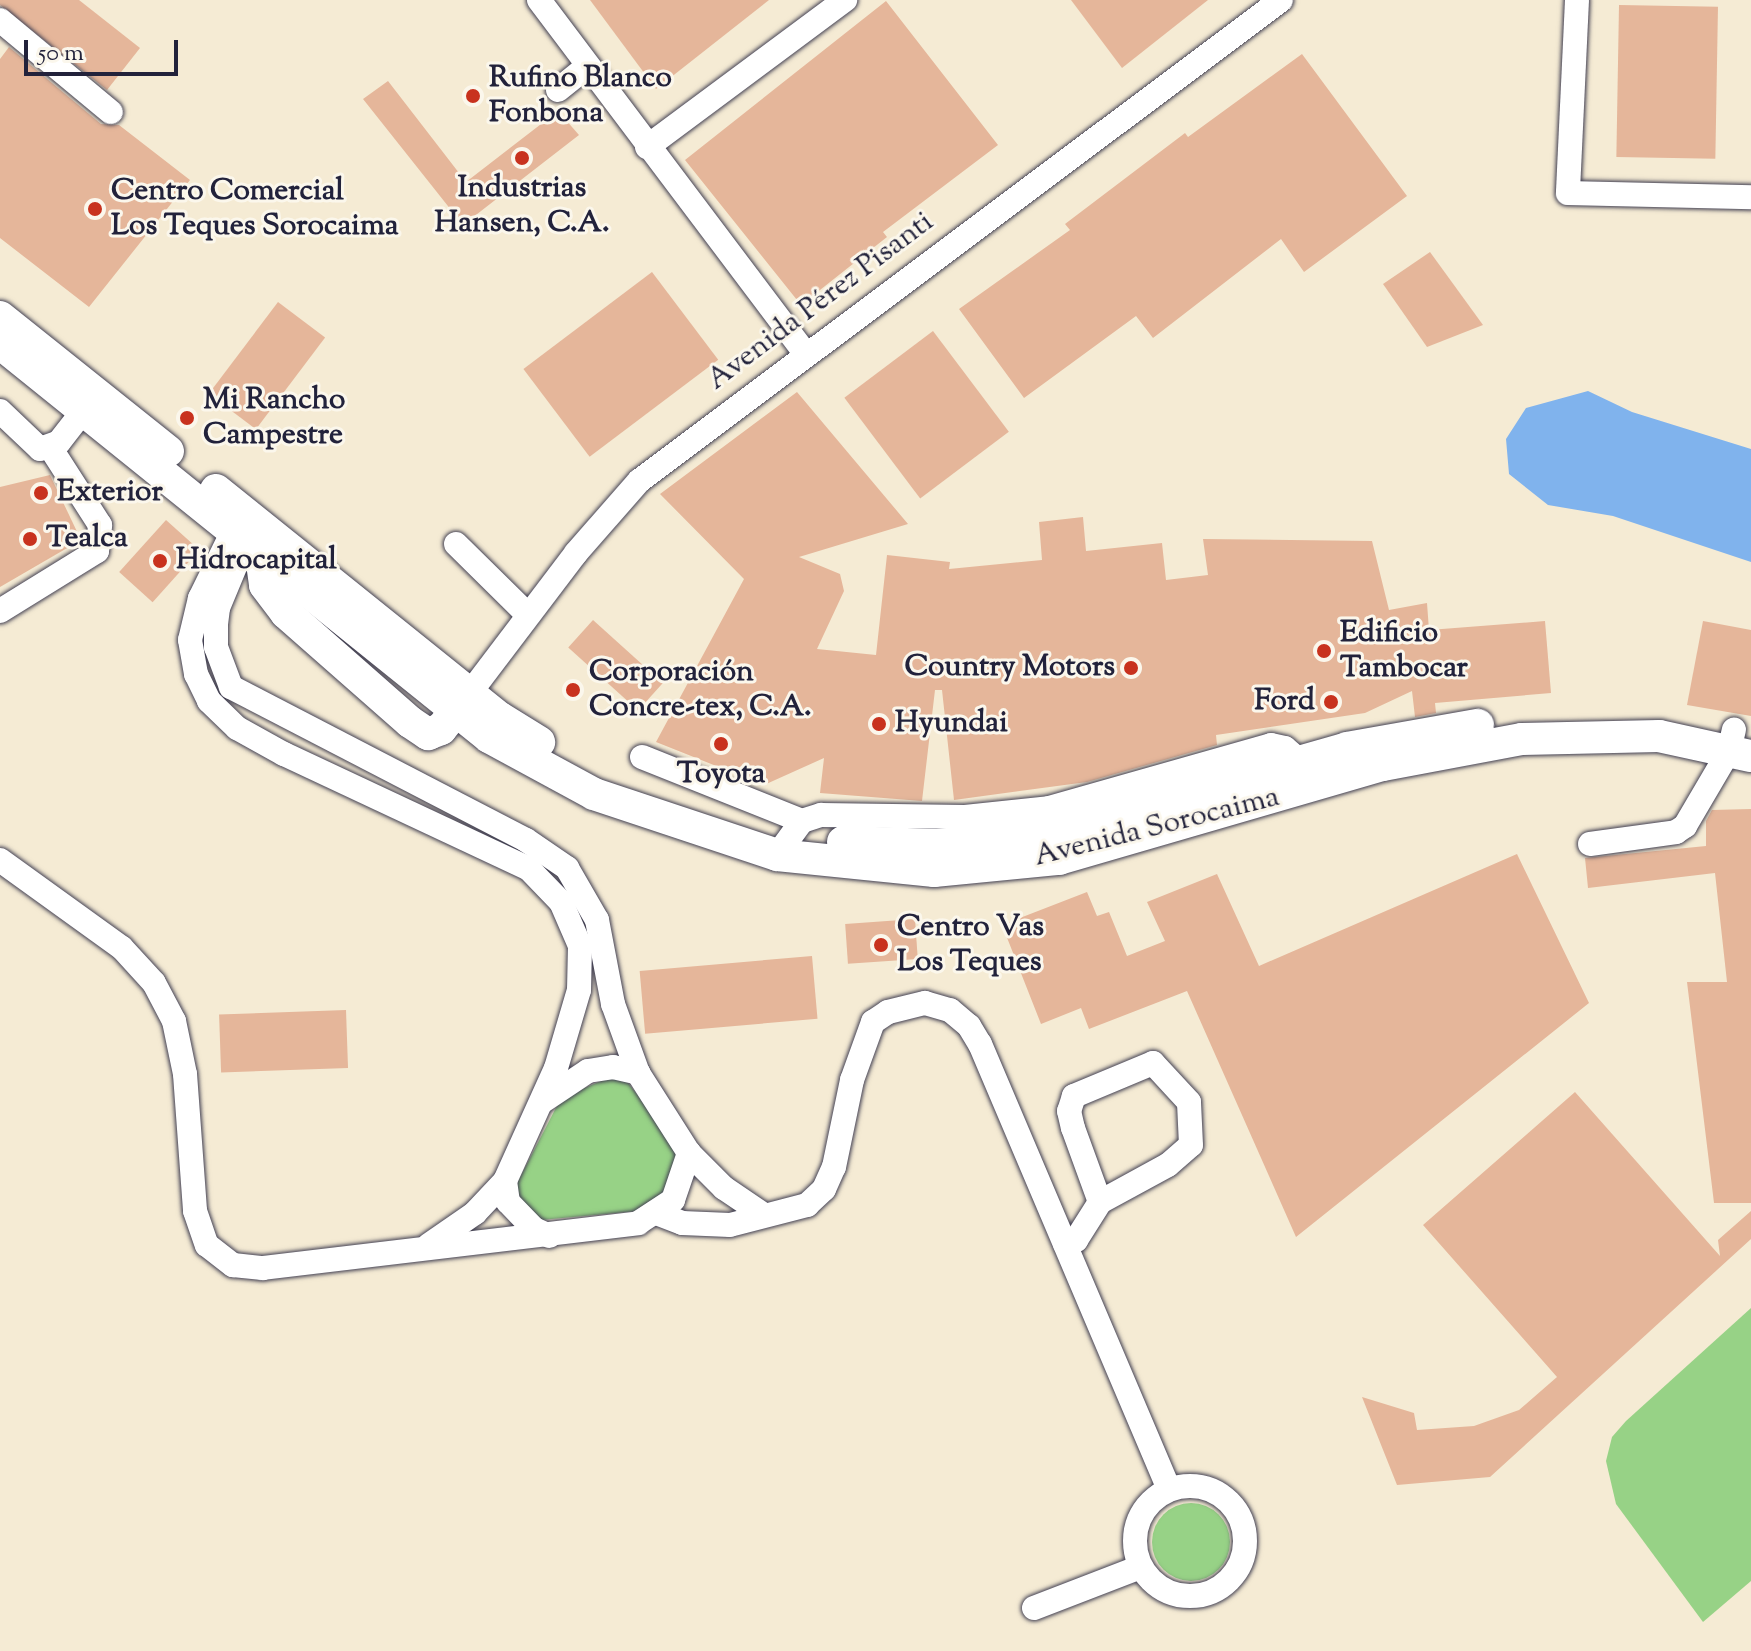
<!DOCTYPE html>
<meta charset="utf-8">
<style>
body{margin:0}
#map{position:relative;width:1751px;height:1651px;overflow:hidden;background:#f5ebd4;font-family:"Sorts Mill Goudy",serif}
div>[style]{position:absolute}
.green>*{inset:0;background:#97d286}
.round{border-radius:50%}
.water>*{inset:0;background:#80b3ed}
.building>*{inset:0;background:#e5b69a;transform-origin:0 0}
.roads{filter:drop-shadow(0 0 2px #424052) drop-shadow(0 0 2px #424052)}
.minor>*{height:24px;margin:-12px;padding:0 12px;transform-origin:12px;border-radius:12px;background:#fff}
.minor>.ring{margin:-12px;padding:0;box-sizing:content-box;background:none;border:24px solid #fff;border-radius:50%}
.major>*{height:32px;margin:-16px;padding:0 16px;transform-origin:16px;border-radius:16px;background:#fff}
.dots>*{width:22px;height:22px;translate:-50% -50%;box-sizing:border-box;border:4px solid #fbf7ec;border-radius:50%}
span{translate:-50% -50%;white-space:nowrap;text-align:center;line-height:1.15;-webkit-text-stroke:6px #fbf7ec;paint-order:stroke}
.poi-label{font-size:30px;color:#22223b;font-weight:700}
.left{translate:0 -50%;text-align:left}
.right{translate:-100% -50%;text-align:right}
.street-label{font-size:30px;color:#22223b}
.scale{position:absolute;left:24px;top:40px;width:154px;height:36px;box-sizing:border-box;border:4px solid #22223b;border-top:0;padding-left:10px;font-size:24px;line-height:28px;white-space:nowrap;color:#22223b;-webkit-text-stroke:6px #fbf7ec;paint-order:stroke}
</style>
<div id="map">
<div class="green">
<div style="clip-path:polygon(608px 1078px,625px 1079px,671px 1138px,679px 1161px,660px 1209px,541px 1220px,522px 1203px,516px 1185px,561px 1098px)"></div>
<div style="clip-path:polygon(1751px 1308px,1751px 1581px,1703px 1622px,1616px 1504px,1606px 1461px,1612px 1437px,1626px 1421px)"></div>
<div class="round" style="left:1152px;top:1503px;width:78px;height:78px"></div>
</div>
<div class="water">
<div style="clip-path:polygon(1588px 391px,1632px 412px,1751px 449px,1751px 562px,1613px 516px,1548px 505px,1509px 474px,1506px 439px,1526px 408px)"></div>
</div>
<div class="building">
<div style="clip-path:polygon(0 0,79px 0,140px 48px,107px 90px,0 5px)"></div>
<div style="clip-path:polygon(590px 0,769px 0,656px 89px)"></div>
<div style="clip-path:polygon(1071px 0,1208px 0,1122px 68px)"></div>
<div style="clip-path:polygon(886px 1px,998px 145px,883px 232px,887px 237px,801px 305px,685px 160px)"></div>
<div style="left:1619px;top:5px;width:99px;height:152px;rotate:1deg"></div>
<div style="clip-path:polygon(9px 47px,101px 124px,119px 125px,190px 180px,89px 307px,0 238px,0 59px)"></div>
<div style="clip-path:polygon(1302px 54px,1407px 196px,1304px 272px,1281px 239px,1153px 338px,1136px 316px,1024px 398px,959px 309px,1070px 230px,1065px 224px,1185px 133px,1188px 137px)"></div>
<div style="clip-path:polygon(388px 81px,466px 182px,558px 111px,579px 135px,463px 225px,363px 99px)"></div>
<div style="clip-path:polygon(1430px 252px,1483px 325px,1427px 347px,1383px 284px)"></div>
<div style="left:652px;top:272px;width:110px;height:161px;rotate:53deg"></div>
<div style="left:278px;top:302px;width:59px;height:115px;rotate:37deg"></div>
<div style="left:933px;top:331px;width:126px;height:111px;rotate:53deg"></div>
<div style="clip-path:polygon(797px 392px,908px 524px,799px 557px,840px 574px,844px 591px,817px 649px,876px 655px,887px 555px,950px 562px,949px 569px,1042px 560px,1039px 522px,1083px 517px,1086px 551px,1162px 543px,1166px 580px,1208px 575px,1203px 539px,1372px 541px,1389px 610px,1427px 603px,1429px 630px,1545px 621px,1551px 693px,1435px 703px,1436px 713px,1415px 717px,1412px 691px,1365px 713px,1216px 735px,1217px 745px,1087px 782px,954px 800px,942px 690px,935px 690px,922px 801px,820px 793px,824px 758px,764px 785px,656px 742px,744px 579px,660px 494px)"></div>
<div style="clip-path:polygon(50px 475px,81px 540px,0 587px,0 487px)"></div>
<div style="left:166px;top:520px;width:45px;height:70px;rotate:42deg"></div>
<div style="left:593px;top:620px;width:94px;height:37px;rotate:42deg"></div>
<div style="clip-path:polygon(1703px 621px,1751px 630px,1751px 716px,1687px 705px)"></div>
<div style="clip-path:polygon(1751px 809px,1751px 1203px,1714px 1203px,1687px 982px,1727px 982px,1715px 873px,1588px 888px,1585px 858px,1706px 846px,1706px 821px,1712px 810px)"></div>
<div style="clip-path:polygon(1517px 854px,1589px 1003px,1296px 1237px,1187px 991px,1089px 1029px,1081px 1008px,1041px 1024px,1002px 925px,1087px 892px,1097px 916px,1109px 912px,1127px 956px,1165px 941px,1147px 902px,1217px 874px,1259px 966px)"></div>
<div style="left:915px;top:919px;width:40px;height:70px;rotate:86deg"></div>
<div style="left:812px;top:956px;width:63px;height:173px;rotate:85deg"></div>
<div style="left:346px;top:1010px;width:58px;height:127px;rotate:88deg"></div>
<div style="clip-path:polygon(1575px 1092px,1720px 1256px,1718px 1240px,1751px 1211px,1751px 1239px,1490px 1477px,1397px 1485px,1362px 1397px,1414px 1413px,1417px 1430px,1474px 1426px,1519px 1410px,1557px 1377px,1423px 1225px)"></div>
</div>
<div class="roads">
<div class="minor">
<div style="left:539px;top:0;width:442px;rotate:53deg"></div>
<div style="left:1577px;top:0;width:193px;rotate:92.7deg"></div>
<div style="left:1568px;top:193px;width:183px;rotate:1.3deg"></div>
<div style="left:0;top:20px;width:144px;rotate:39.7deg"></div>
<div style="left:558px;top:90px;width:38px;rotate:-39deg"></div>
<div style="left:647px;top:147px;width:247px;rotate:-36.6deg"></div>
<div style="left:0;top:411px;width:55px;rotate:43.5deg"></div>
<div style="left:40px;top:449px;width:20px;rotate:-20deg"></div>
<div style="left:59px;top:442px;width:36px;rotate:-52deg"></div>
<div style="left:233px;top:531px;width:75px;rotate:116.2deg"></div>
<div style="left:200px;top:598px;width:43px;rotate:103.4deg"></div>
<div style="left:190px;top:640px;width:35px;rotate:80deg"></div>
<div style="left:196px;top:674px;width:30px;rotate:64deg"></div>
<div style="left:209px;top:701px;width:39px;rotate:44deg"></div>
<div style="left:237px;top:728px;width:54px;rotate:29deg"></div>
<div style="left:284px;top:754px;width:271px;rotate:25.1deg"></div>
<div style="left:529px;top:869px;width:46px;rotate:45.9deg"></div>
<div style="left:561px;top:902px;width:48px;rotate:66.6deg"></div>
<div style="left:580px;top:946px;width:44px;rotate:91.3deg"></div>
<div style="left:579px;top:990px;width:81px;rotate:106.4deg"></div>
<div style="left:556px;top:1068px;width:124px;rotate:114.3deg"></div>
<div style="left:505px;top:1181px;width:44px;rotate:133.2deg"></div>
<div style="left:475px;top:1213px;width:56px;rotate:145.2deg"></div>
<div style="left:245px;top:543px;width:70px;rotate:112.6deg"></div>
<div style="left:218px;top:608px;width:17px;rotate:97deg"></div>
<div style="left:216px;top:625px;width:22px;rotate:90deg"></div>
<div style="left:216px;top:647px;width:43px;rotate:69.4deg"></div>
<div style="left:231px;top:687px;width:332px;rotate:27.4deg"></div>
<div style="left:526px;top:840px;width:50px;rotate:34.3deg"></div>
<div style="left:567px;top:868px;width:60px;rotate:60deg"></div>
<div style="left:597px;top:920px;width:86px;rotate:79.2deg"></div>
<div style="left:613px;top:1004px;width:73px;rotate:70.1deg"></div>
<div style="left:456px;top:544px;width:101px;rotate:44.6deg"></div>
<div style="left:0;top:611px;width:114px;rotate:-31.7deg"></div>
<div style="left:97px;top:551px;width:26px;rotate:-83deg"></div>
<div style="left:100px;top:525px;width:93px;rotate:-122.7deg"></div>
<div style="left:460px;top:706px;width:192px;rotate:-52.8deg"></div>
<div style="left:576px;top:553px;width:96px;rotate:-48.8deg"></div>
<div style="left:639px;top:481px;width:802px;rotate:-36.84deg"></div>
<div style="left:642px;top:757px;width:172px;rotate:21.8deg"></div>
<div style="left:1590px;top:844px;width:87px;rotate:-7.9deg"></div>
<div style="left:1676px;top:832px;width:11px;rotate:-34deg"></div>
<div style="left:1685px;top:826px;width:87px;rotate:-59.6deg"></div>
<div style="left:1729px;top:751px;width:22px;rotate:-77deg"></div>
<div style="left:777px;top:855px;width:42px;rotate:-53.7deg"></div>
<div style="left:802px;top:821px;width:20px;rotate:-18deg"></div>
<div style="left:821px;top:815px;width:144px;rotate:0.8deg"></div>
<div style="left:965px;top:817px;width:84px;rotate:-6.1deg"></div>
<div style="left:1049px;top:808px;width:231px;rotate:-15.8deg"></div>
<div style="left:1271px;top:745px;width:14px;rotate:12deg"></div>
<div style="left:1285px;top:748px;width:21px;rotate:41deg"></div>
<div style="left:0;top:860px;width:150px;rotate:35.8deg"></div>
<div style="left:122px;top:948px;width:47px;rotate:47.6deg"></div>
<div style="left:154px;top:983px;width:43px;rotate:62.2deg"></div>
<div style="left:174px;top:1021px;width:54px;rotate:78.3deg"></div>
<div style="left:185px;top:1074px;width:137px;rotate:85.8deg"></div>
<div style="left:195px;top:1211px;width:36px;rotate:71deg"></div>
<div style="left:207px;top:1245px;width:33px;rotate:38deg"></div>
<div style="left:233px;top:1265px;width:30px;rotate:6deg"></div>
<div style="left:263px;top:1268px;width:378px;rotate:-6.8deg"></div>
<div style="left:638px;top:1223px;width:42px;rotate:-33.3deg"></div>
<div style="left:673px;top:1200px;width:50px;rotate:-71.2deg"></div>
<div style="left:543px;top:1101px;width:54px;rotate:-33.7deg"></div>
<div style="left:588px;top:1071px;width:25px;rotate:-9deg"></div>
<div style="left:613px;top:1067px;width:26px;rotate:13deg"></div>
<div style="left:638px;top:1073px;width:95px;rotate:57.5deg"></div>
<div style="left:689px;top:1153px;width:49px;rotate:45deg"></div>
<div style="left:724px;top:1188px;width:48px;rotate:34deg"></div>
<div style="left:505px;top:1181px;width:21px;rotate:82deg"></div>
<div style="left:508px;top:1202px;width:37px;rotate:46deg"></div>
<div style="left:534px;top:1229px;width:17px;rotate:24deg"></div>
<div style="left:659px;top:1214px;width:25px;rotate:21deg"></div>
<div style="left:682px;top:1223px;width:48px;rotate:2.4deg"></div>
<div style="left:730px;top:1225px;width:80px;rotate:-14.6deg"></div>
<div style="left:807px;top:1205px;width:23px;rotate:-43deg"></div>
<div style="left:824px;top:1189px;width:24px;rotate:-66deg"></div>
<div style="left:834px;top:1167px;width:89px;rotate:-78.3deg"></div>
<div style="left:852px;top:1080px;width:62px;rotate:-70.1deg"></div>
<div style="left:873px;top:1022px;width:18px;rotate:-34deg"></div>
<div style="left:888px;top:1012px;width:38px;rotate:-14deg"></div>
<div style="left:925px;top:1003px;width:26px;rotate:16deg"></div>
<div style="left:950px;top:1010px;width:25px;rotate:40deg"></div>
<div style="left:969px;top:1026px;width:21px;rotate:59deg"></div>
<div style="left:980px;top:1044px;width:484px;rotate:67deg"></div>
<div style="left:1065px;top:1244px;width:12px;rotate:-20deg"></div>
<div style="left:1076px;top:1240px;width:45px;rotate:-57.7deg"></div>
<div style="left:1100px;top:1202px;width:77px;rotate:-28.6deg"></div>
<div style="left:1168px;top:1165px;width:30px;rotate:-41deg"></div>
<div style="left:1191px;top:1145px;width:43px;rotate:-92.7deg"></div>
<div style="left:1189px;top:1102px;width:53px;rotate:-132.7deg"></div>
<div style="left:1153px;top:1063px;width:86px;rotate:157.3deg"></div>
<div style="left:1074px;top:1096px;width:16px;rotate:108deg"></div>
<div style="left:1069px;top:1111px;width:17px;rotate:77deg"></div>
<div style="left:1073px;top:1128px;width:79px;rotate:70deg"></div>
<div class="ring" style="left:1135px;top:1486px;width:86px;height:86px"></div>
<div style="left:1034px;top:1608px;width:114px;rotate:-21.1deg"></div>
</div>
<div class="major">
<div style="left:0;top:317px;width:215px;rotate:38.6deg"></div>
<div style="left:0;top:343px;width:628px;rotate:38.86deg"></div>
<div style="left:489px;top:737px;width:119px;rotate:28.5deg"></div>
<div style="left:594px;top:794px;width:193px;rotate:18.4deg"></div>
<div style="left:777px;top:855px;width:158px;rotate:5.8deg"></div>
<div style="left:934px;top:871px;width:126px;rotate:-5.5deg"></div>
<div style="left:1059px;top:859px;width:337px;rotate:-16.2deg"></div>
<div style="left:1383px;top:765px;width:141px;rotate:-10.6deg"></div>
<div style="left:1522px;top:739px;width:137px;rotate:-1.3deg"></div>
<div style="left:1659px;top:736px;width:94px;rotate:12.3deg"></div>
<div style="left:216px;top:490px;width:364px;rotate:38.8deg"></div>
<div style="left:500px;top:718px;width:46px;rotate:31.6deg"></div>
<div style="left:261px;top:556px;width:29px;rotate:82deg"></div>
<div style="left:265px;top:585px;width:35px;rotate:53deg"></div>
<div style="left:286px;top:613px;width:165px;rotate:41.3deg"></div>
<div style="left:410px;top:722px;width:22px;rotate:34deg"></div>
<div style="left:428px;top:734px;width:14px;rotate:-21deg"></div>
<div style="left:441px;top:729px;width:22px;rotate:-51deg"></div>
<div style="left:843px;top:842px;width:95px;rotate:1.8deg"></div>
<div style="left:938px;top:845px;width:109px;rotate:-5.8deg"></div>
<div style="left:1046px;top:834px;width:313px;rotate:-15.9deg"></div>
<div style="left:1347px;top:748px;width:133px;rotate:-10deg"></div>
</div>
</div>
<div class="dots">
<div style="left:473px;top:96px;background:#c8321e"></div>
<div style="left:522px;top:158px;background:#c8321e"></div>
<div style="left:95px;top:209px;background:#c8321e"></div>
<div style="left:187px;top:418px;background:#c8321e"></div>
<div style="left:41px;top:493px;background:#c8321e"></div>
<div style="left:30px;top:539px;background:#c8321e"></div>
<div style="left:160px;top:561px;background:#c8321e"></div>
<div style="left:1324px;top:651px;background:#c8321e"></div>
<div style="left:1131px;top:668px;background:#c8321e"></div>
<div style="left:573px;top:690px;background:#c8321e"></div>
<div style="left:1331px;top:702px;background:#c8321e"></div>
<div style="left:879px;top:724px;background:#c8321e"></div>
<div style="left:721px;top:744px;background:#c8321e"></div>
<div style="left:881px;top:945px;background:#c8321e"></div>
</div>
<div class="poi-label">
<span class="left" style="left:489px;top:96px">Rufino Blanco<br>Fonbona</span>
<span style="left:522px;top:206px">Industrias<br>Hansen, C.A.</span>
<span class="left" style="left:111px;top:209px">Centro Comercial<br>Los Teques Sorocaima</span>
<span class="left" style="left:203px;top:418px">Mi Rancho<br>Campestre</span>
<span class="left" style="left:57px;top:493px">Exterior</span>
<span class="left" style="left:46px;top:539px">Tealca</span>
<span class="left" style="left:176px;top:561px">Hidrocapital</span>
<span class="left" style="left:1340px;top:651px">Edificio<br>Tambocar</span>
<span class="right" style="left:1115px;top:668px">Country Motors</span>
<span class="left" style="left:589px;top:690px">Corporación<br>Concre-tex, C.A.</span>
<span class="right" style="left:1315px;top:702px">Ford</span>
<span class="left" style="left:895px;top:724px">Hyundai</span>
<span style="left:721px;top:775px">Toyota</span>
<span class="left" style="left:897px;top:945px">Centro Vas<br>Los Teques</span>
</div>
<div class="street-label">
<span style="left:821px;top:302px;rotate:-37deg">Avenida Pérez Pisanti</span>
<span style="left:1157px;top:828px;rotate:-14deg">Avenida Sorocaima</span>
</div>
<div class="scale">50 m</div>
</div>
